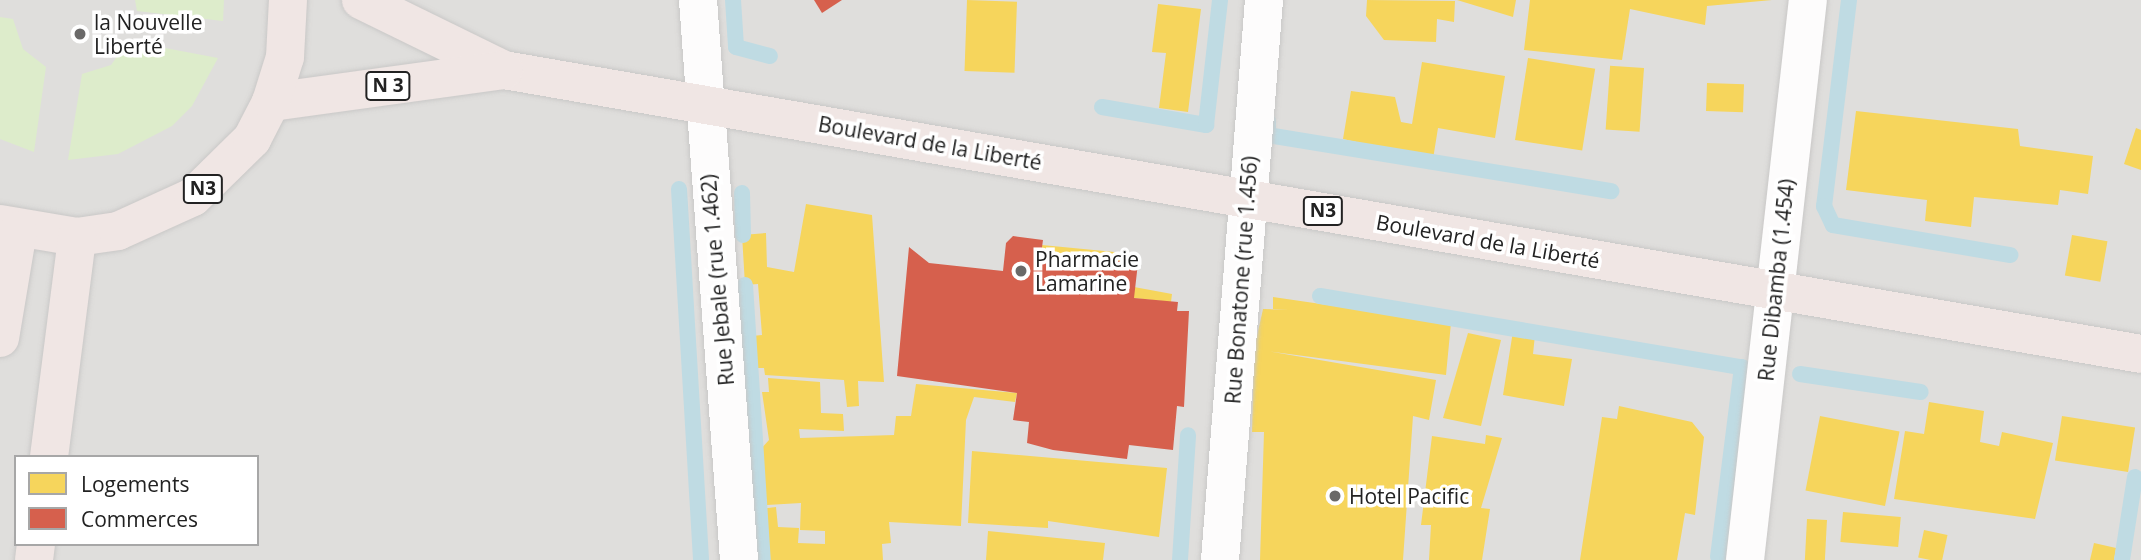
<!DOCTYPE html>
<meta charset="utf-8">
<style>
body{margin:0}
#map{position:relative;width:2141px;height:560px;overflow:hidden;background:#f0eeeb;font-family:"Open Sans",sans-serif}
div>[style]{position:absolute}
.residential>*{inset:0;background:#dfdedc}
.grass>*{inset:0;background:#ddeccb}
.homes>*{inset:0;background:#f6d55c;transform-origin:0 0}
.shops>*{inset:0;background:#d6604d}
.stream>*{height:16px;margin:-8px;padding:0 8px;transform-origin:8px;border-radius:8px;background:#bfdbe3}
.roads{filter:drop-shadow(0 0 2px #c9c8c7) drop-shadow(0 0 2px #c9c8c7)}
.minor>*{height:38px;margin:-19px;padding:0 19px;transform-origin:19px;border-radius:19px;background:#fdfcfc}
.tertiary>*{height:38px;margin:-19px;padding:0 19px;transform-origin:19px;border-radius:19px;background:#fdfcfc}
.trunk>*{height:38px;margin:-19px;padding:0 19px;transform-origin:19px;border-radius:19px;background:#f0e6e4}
.dots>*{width:19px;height:19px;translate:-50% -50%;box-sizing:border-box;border:4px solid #fff;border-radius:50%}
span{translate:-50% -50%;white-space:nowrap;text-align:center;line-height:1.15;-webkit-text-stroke:7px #fff;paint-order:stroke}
.shield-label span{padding:2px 5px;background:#fff;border:2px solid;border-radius:5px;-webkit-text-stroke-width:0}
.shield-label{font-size:19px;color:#222;font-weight:700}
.poi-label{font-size:21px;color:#222}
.left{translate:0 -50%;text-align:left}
.street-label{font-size:21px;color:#222}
.legend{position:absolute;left:14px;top:455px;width:245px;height:91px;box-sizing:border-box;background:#fff;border:2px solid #a7a7a7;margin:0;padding:9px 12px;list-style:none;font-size:21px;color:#222}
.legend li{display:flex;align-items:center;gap:14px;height:35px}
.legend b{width:35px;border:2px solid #a7a7a7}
</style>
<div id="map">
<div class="residential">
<div style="clip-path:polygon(evenodd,0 0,2141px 0,2141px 560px,0 560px,0 0,16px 457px,257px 457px,257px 544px,16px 544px,16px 457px)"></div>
</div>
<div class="grass">
<div style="clip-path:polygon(135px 0,224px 0,223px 21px,137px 11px)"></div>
<div style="clip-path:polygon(0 17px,13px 19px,23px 49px,46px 67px,34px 152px,0 139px)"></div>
<div style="clip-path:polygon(128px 41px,218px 58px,192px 106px,172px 126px,118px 154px,68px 160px,82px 74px,111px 65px)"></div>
</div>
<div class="homes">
<div style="left:967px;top:0;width:50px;height:71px;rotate:2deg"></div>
<div style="clip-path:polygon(1367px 0,1455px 1px,1454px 22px,1437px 19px,1436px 42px,1384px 40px,1366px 16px)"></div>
<div style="clip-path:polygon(1457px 0,1516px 0,1513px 17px)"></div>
<div style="clip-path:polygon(1530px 0,1772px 0,1707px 6px,1705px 25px,1630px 9px,1622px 60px,1524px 50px)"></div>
<div style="clip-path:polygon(1158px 4px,1201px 9px,1188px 112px,1159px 108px,1166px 53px,1152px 52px)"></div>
<div style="left:1528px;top:58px;width:68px;height:83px;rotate:9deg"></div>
<div style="clip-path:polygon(1422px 62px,1505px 76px,1495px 138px,1438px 128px,1433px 159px,1343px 139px,1351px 91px,1395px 97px,1401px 122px,1412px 124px)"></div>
<div style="left:1644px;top:68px;width:64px;height:34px;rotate:94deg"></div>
<div style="left:1707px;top:83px;width:37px;height:28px;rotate:2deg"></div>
<div style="clip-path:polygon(1856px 111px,2018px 129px,2020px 146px,2093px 156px,2088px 194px,2060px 190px,2058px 205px,1974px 197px,1971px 227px,1925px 221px,1927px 200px,1846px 190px)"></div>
<div style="clip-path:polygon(2136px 128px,2141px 130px,2141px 170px,2124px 164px)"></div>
<div style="clip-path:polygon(806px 204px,872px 215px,884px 382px,858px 381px,859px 406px,847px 407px,844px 380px,765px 375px,764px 368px,753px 368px,752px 336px,762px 335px,758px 284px,745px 285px,742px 235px,766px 233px,767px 267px,794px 272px)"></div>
<div style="left:2072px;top:235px;width:36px;height:41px;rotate:10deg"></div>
<div style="clip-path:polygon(1042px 245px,1135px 254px,1134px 263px,1067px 255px,1065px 265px,1040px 262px)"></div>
<div style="clip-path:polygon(1134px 287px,1172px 294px,1171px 302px,1134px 298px)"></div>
<div style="clip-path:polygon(1273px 297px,1451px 323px,1446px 375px,1267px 351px,1436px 380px,1429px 420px,1413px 416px,1403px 560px,1260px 560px,1264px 432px,1252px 432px,1254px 349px,1263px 309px,1289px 310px,1273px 309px)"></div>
<div style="clip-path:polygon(1513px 331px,1535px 335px,1533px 354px,1572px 359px,1564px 406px,1503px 395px)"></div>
<div style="clip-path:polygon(1468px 333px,1501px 340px,1481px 426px,1443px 418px)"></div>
<div style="clip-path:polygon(768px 378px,820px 382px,821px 413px,843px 414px,844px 431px,799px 429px,800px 438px,894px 435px,896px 416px,911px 416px,916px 384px,1017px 393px,1015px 402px,974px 397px,966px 420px,961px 526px,889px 522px,891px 543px,882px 544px,883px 560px,771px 560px,754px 556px,759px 509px,776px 507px,778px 527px,799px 528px,798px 543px,825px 544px,825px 531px,800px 530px,801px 503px,767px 505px,759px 451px,769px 440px,762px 392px,769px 392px)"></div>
<div style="clip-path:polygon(1929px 402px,1984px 411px,1980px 442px,1999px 446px,2002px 432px,2053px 443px,2035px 519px,1894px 499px,1905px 431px,1924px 434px)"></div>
<div style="clip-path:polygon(1619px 406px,1692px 422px,1704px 437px,1695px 515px,1685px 513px,1677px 560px,1580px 560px,1602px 417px,1617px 419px)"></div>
<div style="left:1820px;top:416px;width:81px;height:76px;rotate:11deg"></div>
<div style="left:2062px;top:416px;width:74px;height:45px;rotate:9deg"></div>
<div style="clip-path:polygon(1486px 435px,1502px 438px,1481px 508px,1490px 509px,1482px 560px,1429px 560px,1431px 525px,1421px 525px,1432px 436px,1485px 444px)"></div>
<div style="clip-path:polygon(972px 451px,1167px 468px,1159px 537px,1048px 521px,1048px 528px,968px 523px)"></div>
<div style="left:1843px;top:512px;width:58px;height:30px;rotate:5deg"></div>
<div style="left:1807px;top:519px;width:20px;height:41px;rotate:3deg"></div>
<div style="left:1924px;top:530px;width:24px;height:28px;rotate:12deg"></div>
<div style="clip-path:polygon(988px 531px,1105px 543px,1103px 560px,986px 560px)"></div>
<div style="clip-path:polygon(2094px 543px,2116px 548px,2114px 560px,2090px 560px)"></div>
</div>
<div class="shops">
<div style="clip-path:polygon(814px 0,842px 0,822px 13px)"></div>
<div style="clip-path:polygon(1013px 236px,1043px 240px,1040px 262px,1065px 265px,1067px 255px,1138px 263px,1134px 298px,1178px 302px,1177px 311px,1189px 311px,1184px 407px,1177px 406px,1173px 450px,1129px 445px,1127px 459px,1053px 450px,1027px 443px,1029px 422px,1013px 420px,1017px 393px,897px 376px,909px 247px,929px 263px,1003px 271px,1006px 243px)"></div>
</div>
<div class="stream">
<div style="left:733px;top:0;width:47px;rotate:86.3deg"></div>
<div style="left:736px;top:47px;width:35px;rotate:15deg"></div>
<div style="left:1849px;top:0;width:208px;rotate:96.9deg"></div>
<div style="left:1824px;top:206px;width:21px;rotate:65deg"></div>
<div style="left:1833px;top:225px;width:180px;rotate:9.6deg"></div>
<div style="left:1102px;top:107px;width:106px;rotate:9.8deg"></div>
<div style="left:1206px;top:125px;width:126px;rotate:-83.6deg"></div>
<div style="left:1268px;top:121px;width:14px;rotate:90deg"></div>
<div style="left:1268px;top:135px;width:348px;rotate:9.3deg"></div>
<div style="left:679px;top:189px;width:372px;rotate:86.6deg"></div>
<div style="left:742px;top:193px;width:42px;rotate:88.6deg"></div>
<div style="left:745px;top:285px;width:276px;rotate:86.3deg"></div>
<div style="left:1320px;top:296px;width:428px;rotate:9.6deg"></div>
<div style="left:1742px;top:367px;width:191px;rotate:97.2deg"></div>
<div style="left:1800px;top:374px;width:122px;rotate:8.5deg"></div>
<div style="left:1180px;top:560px;width:125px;rotate:-86.3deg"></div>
<div style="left:2122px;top:560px;width:84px;rotate:-81.1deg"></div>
</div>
<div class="roads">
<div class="minor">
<div style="left:698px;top:0;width:561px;rotate:85.81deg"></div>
<div style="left:1220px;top:560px;width:562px;rotate:-85.51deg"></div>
<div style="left:1745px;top:560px;width:269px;rotate:-83.6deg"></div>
</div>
<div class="tertiary">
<div style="left:1775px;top:293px;width:295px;rotate:-83.6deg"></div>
</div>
<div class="trunk">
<div style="left:361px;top:0;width:159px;rotate:26.1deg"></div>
<div style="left:504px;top:70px;width:1661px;rotate:9.84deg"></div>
<div style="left:271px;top:102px;width:235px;rotate:-7.8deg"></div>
<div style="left:0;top:224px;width:78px;rotate:9.6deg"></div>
<div style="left:77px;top:237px;width:41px;rotate:-8.3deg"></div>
<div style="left:118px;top:231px;width:82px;rotate:-24.4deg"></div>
<div style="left:193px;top:197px;width:83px;rotate:-44.5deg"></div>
<div style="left:252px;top:139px;width:42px;rotate:-62.8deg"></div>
<div style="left:271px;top:102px;width:47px;rotate:-72.7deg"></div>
<div style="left:285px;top:57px;width:57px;rotate:-87deg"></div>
<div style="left:0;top:338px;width:109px;rotate:-80.5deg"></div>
<div style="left:49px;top:457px;width:222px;rotate:-82.7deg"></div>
<div style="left:34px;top:560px;width:16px;rotate:-83deg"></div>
</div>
</div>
<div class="dots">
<div style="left:80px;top:34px;background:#6a6968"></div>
<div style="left:1021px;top:271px;background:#6a6968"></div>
<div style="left:1335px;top:496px;background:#6a6968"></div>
</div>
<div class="shield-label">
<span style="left:388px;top:86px">N 3</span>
<span style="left:203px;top:189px">N3</span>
<span style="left:1323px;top:211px">N3</span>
</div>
<div class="poi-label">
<span class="left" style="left:94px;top:34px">la Nouvelle<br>Liberté</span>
<span class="left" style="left:1035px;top:271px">Pharmacie<br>Lamarine</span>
<span class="left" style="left:1349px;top:496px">Hotel Pacific</span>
</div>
<div class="street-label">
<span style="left:930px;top:143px;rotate:10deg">Boulevard de la Liberté</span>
<span style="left:1488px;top:241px;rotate:10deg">Boulevard de la Liberté</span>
<span style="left:717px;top:280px;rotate:-95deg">Rue Jebale (rue 1.462)</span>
<span style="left:1241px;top:280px;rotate:-86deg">Rue Bonatone (rue 1.456)</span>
<span style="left:1776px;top:280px;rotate:-84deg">Rue Dibamba (1.454)</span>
</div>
<ul class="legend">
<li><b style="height:19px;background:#f6d55c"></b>Logements</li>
<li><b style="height:19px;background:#d6604d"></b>Commerces</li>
</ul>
</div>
